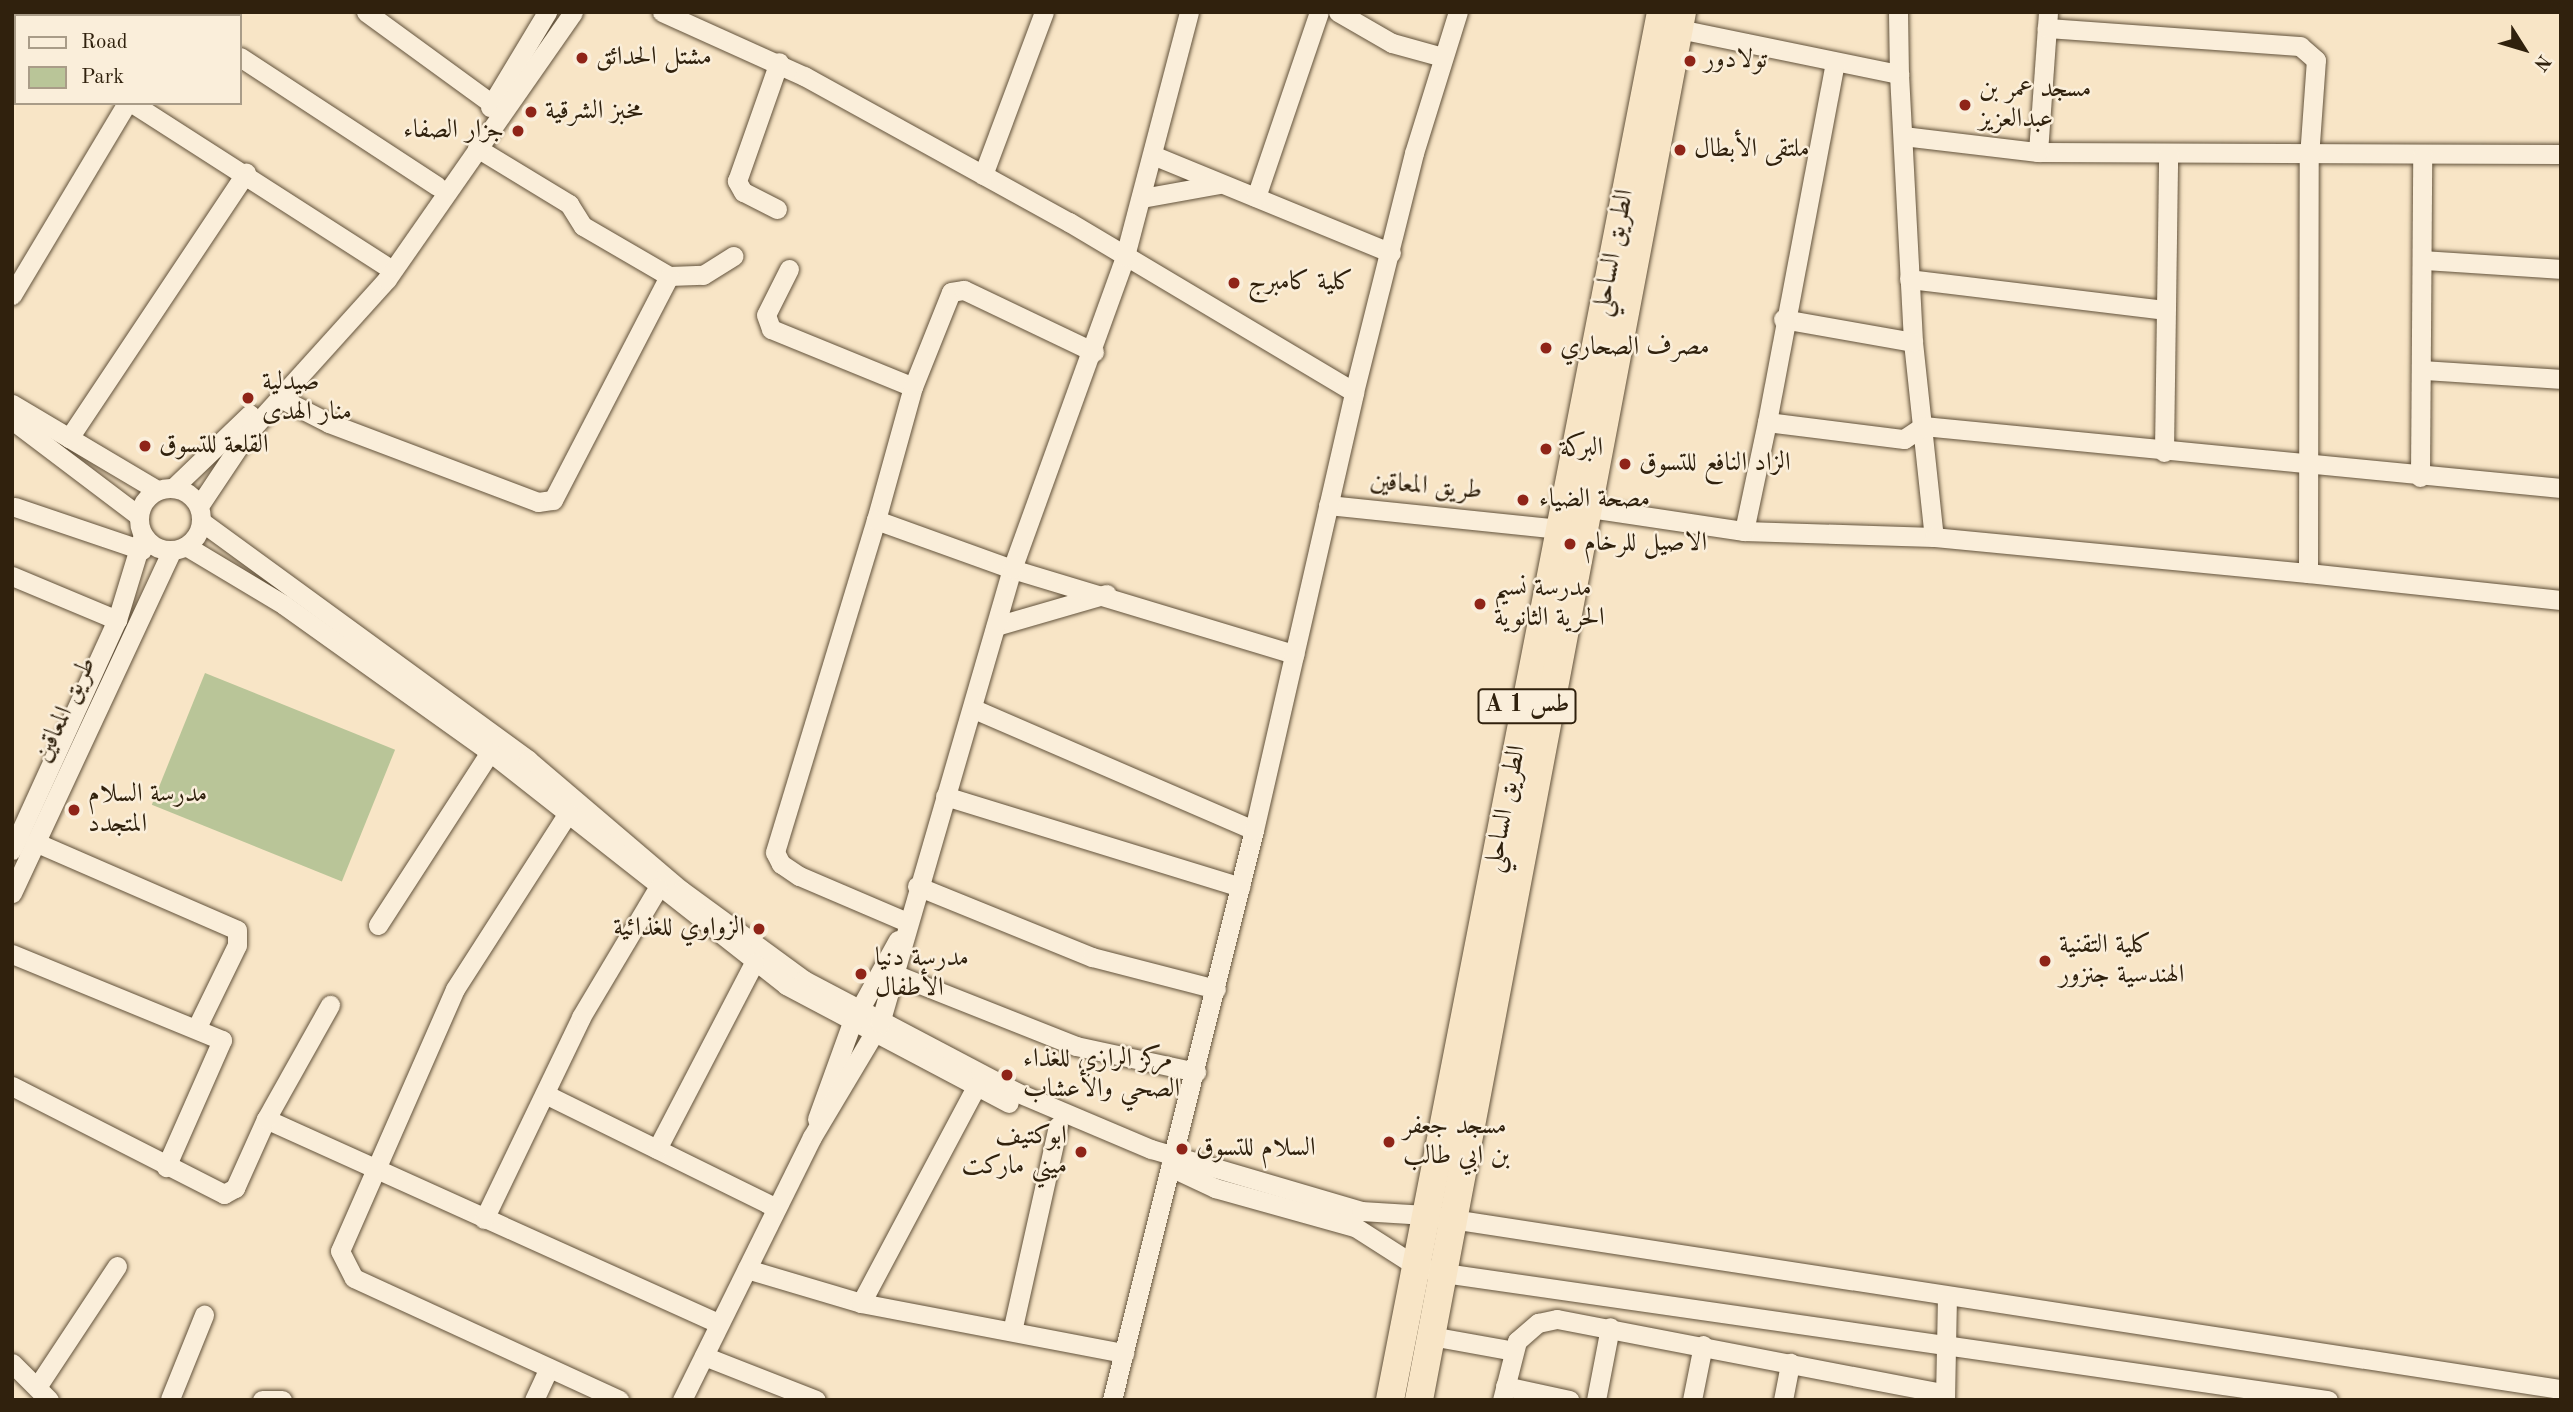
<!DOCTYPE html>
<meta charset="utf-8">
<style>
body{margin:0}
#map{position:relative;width:2573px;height:1412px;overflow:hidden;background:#f8e5c6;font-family:"Old Standard TT",Amiri,serif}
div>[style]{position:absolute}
.green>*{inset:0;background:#b9c598;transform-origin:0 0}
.roads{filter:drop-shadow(0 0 2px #62523b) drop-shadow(0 0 2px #62523b)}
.minor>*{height:19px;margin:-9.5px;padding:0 9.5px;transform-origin:9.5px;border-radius:9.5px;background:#faeeda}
.minor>.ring{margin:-9.5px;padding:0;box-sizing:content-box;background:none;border:19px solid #faeeda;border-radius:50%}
.highway>*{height:28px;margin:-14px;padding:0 14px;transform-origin:14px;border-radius:14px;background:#f8e5c6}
.dots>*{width:19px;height:19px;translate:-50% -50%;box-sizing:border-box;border:4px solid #faeeda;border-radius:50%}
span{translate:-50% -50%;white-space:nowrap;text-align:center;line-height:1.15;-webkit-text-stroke:5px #faeeda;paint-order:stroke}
.shield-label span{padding:2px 5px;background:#faeeda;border:2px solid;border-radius:5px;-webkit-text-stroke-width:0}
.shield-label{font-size:24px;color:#30210d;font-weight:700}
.poi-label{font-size:26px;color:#30210d}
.left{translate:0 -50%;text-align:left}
.right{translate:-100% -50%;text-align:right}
.street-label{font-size:26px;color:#30210d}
.frame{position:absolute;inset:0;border:14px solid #30210d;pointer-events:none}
.legend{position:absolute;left:14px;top:14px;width:228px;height:91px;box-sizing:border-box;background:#faeeda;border:2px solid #a99c88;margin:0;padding:9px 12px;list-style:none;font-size:21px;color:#30210d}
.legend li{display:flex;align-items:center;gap:14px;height:35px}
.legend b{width:35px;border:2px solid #a99c88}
.north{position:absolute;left:2489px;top:14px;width:70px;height:70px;-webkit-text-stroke:5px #faeeda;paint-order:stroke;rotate:127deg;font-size:19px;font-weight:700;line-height:28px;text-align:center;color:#30210d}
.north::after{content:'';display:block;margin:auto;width:24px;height:32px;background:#30210d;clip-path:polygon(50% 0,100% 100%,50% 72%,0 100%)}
</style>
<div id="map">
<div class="green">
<div style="left:205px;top:673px;width:205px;height:142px;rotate:22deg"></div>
</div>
<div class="roads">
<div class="minor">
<div style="left:168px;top:12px;width:6px;rotate:39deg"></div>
<div style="left:366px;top:12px;width:156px;rotate:36.1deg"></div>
<div style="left:662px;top:12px;width:156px;rotate:24.3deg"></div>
<div style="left:804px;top:76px;width:303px;rotate:28.9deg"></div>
<div style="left:1069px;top:222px;width:332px;rotate:30.8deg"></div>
<div style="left:1338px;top:12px;width:62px;rotate:29.9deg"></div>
<div style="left:1392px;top:43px;width:53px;rotate:15.4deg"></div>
<div style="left:1898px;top:12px;width:62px;rotate:89.1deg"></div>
<div style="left:21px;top:16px;width:4px;rotate:-76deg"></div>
<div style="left:1679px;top:29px;width:225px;rotate:11.6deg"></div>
<div style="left:1899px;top:74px;width:268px;rotate:87deg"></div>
<div style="left:1913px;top:342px;width:196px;rotate:83.9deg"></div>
<div style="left:12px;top:45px;width:7px;rotate:-56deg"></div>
<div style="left:240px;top:57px;width:235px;rotate:33.2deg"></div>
<div style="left:132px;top:103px;width:300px;rotate:32.7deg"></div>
<div style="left:490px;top:107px;width:111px;rotate:-59deg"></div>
<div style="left:1903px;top:136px;width:136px;rotate:6.8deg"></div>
<div style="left:2038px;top:152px;width:523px;rotate:0.22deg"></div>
<div style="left:477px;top:148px;width:108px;rotate:31.3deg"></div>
<div style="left:569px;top:204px;width:26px;rotate:58deg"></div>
<div style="left:583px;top:226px;width:99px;rotate:30.2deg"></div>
<div style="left:669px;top:276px;width:34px;rotate:-2deg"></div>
<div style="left:703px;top:275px;width:36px;rotate:-32deg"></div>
<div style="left:2038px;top:152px;width:140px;rotate:-85.9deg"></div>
<div style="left:1155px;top:156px;width:255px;rotate:22.3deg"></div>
<div style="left:983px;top:175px;width:174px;rotate:-69.5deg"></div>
<div style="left:1256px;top:197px;width:195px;rotate:-71.2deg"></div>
<div style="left:1142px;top:198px;width:79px;rotate:-10.2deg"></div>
<div style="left:777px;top:209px;width:38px;rotate:-153deg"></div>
<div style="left:743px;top:192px;width:13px;rotate:-119deg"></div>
<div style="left:737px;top:181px;width:126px;rotate:-70.6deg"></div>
<div style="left:2423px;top:260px;width:138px;rotate:3.7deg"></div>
<div style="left:789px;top:269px;width:51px;rotate:116.6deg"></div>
<div style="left:766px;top:315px;width:15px;rotate:70deg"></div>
<div style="left:771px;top:329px;width:153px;rotate:22.2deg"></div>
<div style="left:1909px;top:279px;width:258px;rotate:6.9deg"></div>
<div style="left:12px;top:295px;width:224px;rotate:-59.1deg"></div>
<div style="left:1783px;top:319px;width:132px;rotate:10deg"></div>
<div style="left:2423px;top:370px;width:138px;rotate:3.7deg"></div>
<div style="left:280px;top:398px;width:55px;rotate:27deg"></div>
<div style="left:329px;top:423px;width:223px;rotate:20.7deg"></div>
<div style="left:538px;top:502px;width:15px;rotate:-8deg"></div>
<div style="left:553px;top:500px;width:252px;rotate:-62.6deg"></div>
<div style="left:12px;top:404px;width:169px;rotate:30.7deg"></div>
<div style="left:12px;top:420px;width:159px;rotate:37.1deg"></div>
<div style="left:1767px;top:422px;width:366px;rotate:-79.3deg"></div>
<div style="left:69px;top:438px;width:319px;rotate:-56.3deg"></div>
<div style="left:2164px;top:452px;width:298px;rotate:-89.2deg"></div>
<div style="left:2420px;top:477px;width:322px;rotate:-89.6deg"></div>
<div style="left:174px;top:487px;width:105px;rotate:-43.8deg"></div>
<div class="ring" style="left:139px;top:488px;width:43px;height:43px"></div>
<div style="left:1328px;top:505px;width:233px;rotate:5.9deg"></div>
<div style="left:199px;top:506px;width:87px;rotate:-56.3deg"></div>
<div style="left:247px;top:434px;width:209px;rotate:-47.9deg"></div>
<div style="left:387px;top:279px;width:325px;rotate:-55.1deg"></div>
<div style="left:15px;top:507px;width:134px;rotate:18.7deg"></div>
<div style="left:1590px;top:508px;width:156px;rotate:8.5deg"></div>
<div style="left:1744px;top:531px;width:190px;rotate:1.8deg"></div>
<div style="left:1934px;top:537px;width:376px;rotate:5.5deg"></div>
<div style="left:2308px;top:573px;width:416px;rotate:-89.9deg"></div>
<div style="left:2309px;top:157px;width:97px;rotate:-85.9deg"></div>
<div style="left:2316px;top:60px;width:21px;rotate:-139deg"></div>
<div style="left:2300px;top:46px;width:254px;rotate:-175.9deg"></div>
<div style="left:876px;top:520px;width:138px;rotate:-74.5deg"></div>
<div style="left:913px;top:387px;width:102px;rotate:-68.2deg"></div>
<div style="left:951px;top:292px;width:13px;rotate:-9deg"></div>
<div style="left:964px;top:290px;width:144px;rotate:25.5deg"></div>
<div style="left:202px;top:522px;width:404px;rotate:36.1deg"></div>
<div style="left:528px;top:760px;width:201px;rotate:40.4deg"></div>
<div style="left:681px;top:890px;width:152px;rotate:36.2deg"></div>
<div style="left:804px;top:980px;width:240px;rotate:27.8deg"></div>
<div style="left:1016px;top:1092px;width:147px;rotate:22.9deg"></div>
<div style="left:1151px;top:1149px;width:219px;rotate:16.4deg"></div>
<div style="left:1361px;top:1211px;width:65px;rotate:3.5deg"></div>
<div style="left:1426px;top:1215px;width:1148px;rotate:8.72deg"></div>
<div style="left:1744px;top:531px;width:111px;rotate:-78.1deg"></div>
<div style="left:1767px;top:422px;width:138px;rotate:7.1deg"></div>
<div style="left:1904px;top:439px;width:23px;rotate:-34deg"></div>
<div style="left:1923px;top:426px;width:641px;rotate:5.55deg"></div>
<div style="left:186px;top:546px;width:114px;rotate:31deg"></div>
<div style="left:284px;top:605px;width:253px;rotate:35.5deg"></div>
<div style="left:490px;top:752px;width:377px;rotate:38.2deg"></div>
<div style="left:786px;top:985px;width:252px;rotate:27.9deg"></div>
<div style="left:2308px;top:573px;width:254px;rotate:6.1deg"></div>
<div style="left:12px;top:576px;width:114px;rotate:22.7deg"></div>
<div style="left:996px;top:626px;width:115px;rotate:-16.2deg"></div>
<div style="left:974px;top:709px;width:305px;rotate:23.4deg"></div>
<div style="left:945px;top:796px;width:309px;rotate:17.1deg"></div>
<div style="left:568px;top:813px;width:209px;rotate:122.7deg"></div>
<div style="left:455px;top:989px;width:286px;rotate:113.7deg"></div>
<div style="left:340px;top:1251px;width:30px;rotate:63deg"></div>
<div style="left:354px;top:1278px;width:292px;rotate:24.7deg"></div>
<div style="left:35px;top:842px;width:220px;rotate:23.5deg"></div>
<div style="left:237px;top:930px;width:15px;rotate:90deg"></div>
<div style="left:237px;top:945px;width:89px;rotate:116deg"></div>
<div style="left:12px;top:850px;width:253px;rotate:-65.5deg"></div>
<div style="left:117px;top:620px;width:89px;rotate:-73deg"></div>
<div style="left:917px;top:886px;width:189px;rotate:22.1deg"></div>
<div style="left:1092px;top:957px;width:128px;rotate:14.5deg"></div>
<div style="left:12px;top:893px;width:378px;rotate:-65deg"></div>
<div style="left:907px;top:922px;width:117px;rotate:-156.9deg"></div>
<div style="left:799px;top:876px;width:22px;rotate:-146deg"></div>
<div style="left:781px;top:864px;width:13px;rotate:-117deg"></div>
<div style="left:775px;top:852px;width:347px;rotate:-73.1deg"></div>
<div style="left:876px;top:520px;width:145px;rotate:19.8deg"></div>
<div style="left:1012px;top:569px;width:295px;rotate:16.8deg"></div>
<div style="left:378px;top:925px;width:206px;rotate:-57.1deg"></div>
<div style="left:12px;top:954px;width:227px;rotate:22.3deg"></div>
<div style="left:222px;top:1040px;width:139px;rotate:113.8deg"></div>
<div style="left:897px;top:975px;width:193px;rotate:21.6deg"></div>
<div style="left:1076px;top:1046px;width:123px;rotate:12.2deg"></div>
<div style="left:12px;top:1086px;width:238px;rotate:27deg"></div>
<div style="left:224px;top:1194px;width:13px;rotate:-29deg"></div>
<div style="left:235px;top:1188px;width:76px;rotate:-65.8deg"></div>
<div style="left:266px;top:1119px;width:497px;rotate:24.3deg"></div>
<div style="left:545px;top:1094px;width:258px;rotate:26.2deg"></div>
<div style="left:266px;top:1119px;width:131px;rotate:-60.7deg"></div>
<div style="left:817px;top:1119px;width:100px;rotate:-70.1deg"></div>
<div style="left:851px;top:1025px;width:97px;rotate:-61.1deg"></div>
<div style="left:657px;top:1149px;width:210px;rotate:-62.5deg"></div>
<div style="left:1170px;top:1167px;width:50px;rotate:25deg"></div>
<div style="left:1215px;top:1188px;width:145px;rotate:15.6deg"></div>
<div style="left:1355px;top:1227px;width:72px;rotate:32.6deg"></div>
<div style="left:1416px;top:1266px;width:29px;rotate:14deg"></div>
<div style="left:1444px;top:1273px;width:893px;rotate:8.18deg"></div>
<div style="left:484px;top:1219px;width:224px;rotate:-64.3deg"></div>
<div style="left:581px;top:1017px;width:150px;rotate:-59.2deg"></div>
<div style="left:747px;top:1269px;width:119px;rotate:16.6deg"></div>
<div style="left:861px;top:1303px;width:268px;rotate:10.8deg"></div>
<div style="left:861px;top:1303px;width:245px;rotate:-62deg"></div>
<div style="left:1013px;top:1327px;width:206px;rotate:-77.4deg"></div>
<div style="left:1431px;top:1336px;width:84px;rotate:10.2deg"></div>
<div style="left:704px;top:1356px;width:120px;rotate:21.4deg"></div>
<div style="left:12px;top:1363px;width:52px;rotate:45deg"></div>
<div style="left:1505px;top:1386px;width:66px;rotate:12.3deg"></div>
<div style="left:37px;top:1387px;width:145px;rotate:-56.5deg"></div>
<div style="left:170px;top:1399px;width:91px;rotate:-68deg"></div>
<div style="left:262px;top:1400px;width:20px"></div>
<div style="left:534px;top:1400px;width:35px;rotate:-65deg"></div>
<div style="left:682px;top:1400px;width:293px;rotate:-63.7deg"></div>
<div style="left:812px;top:1137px;width:133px;rotate:-59.2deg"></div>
<div style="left:880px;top:1023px;width:473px;rotate:-73.8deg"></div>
<div style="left:1012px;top:569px;width:333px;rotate:-70.1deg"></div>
<div style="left:1125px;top:256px;width:252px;rotate:-75.3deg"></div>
<div style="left:1112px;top:1400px;width:587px;rotate:-76.01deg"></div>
<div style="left:1254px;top:830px;width:449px;rotate:-77.1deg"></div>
<div style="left:1354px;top:392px;width:246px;rotate:-75.9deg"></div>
<div style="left:1414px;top:153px;width:148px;rotate:-72.7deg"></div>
<div style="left:1502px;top:1400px;width:61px;rotate:-75.7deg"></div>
<div style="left:1517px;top:1341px;width:28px;rotate:-41deg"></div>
<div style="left:1538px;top:1323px;width:19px;rotate:-12deg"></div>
<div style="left:1557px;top:1319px;width:395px;rotate:10.9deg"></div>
<div style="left:1596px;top:1400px;width:74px;rotate:-79.1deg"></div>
<div style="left:1692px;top:1400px;width:56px;rotate:-78.7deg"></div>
<div style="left:1783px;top:1400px;width:38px;rotate:-79deg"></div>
<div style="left:1945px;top:1400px;width:103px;rotate:-88.9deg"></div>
</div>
<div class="highway">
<div style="left:1390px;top:1400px;width:1414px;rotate:-78.95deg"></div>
<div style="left:1419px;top:1400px;width:1413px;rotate:-79.27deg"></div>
</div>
</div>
<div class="dots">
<div style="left:582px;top:58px;background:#8f2418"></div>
<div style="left:1690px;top:61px;background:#8f2418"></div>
<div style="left:1965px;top:105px;background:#8f2418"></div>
<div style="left:531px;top:112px;background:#8f2418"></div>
<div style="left:518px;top:131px;background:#8f2418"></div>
<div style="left:1680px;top:150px;background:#8f2418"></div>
<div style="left:1234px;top:283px;background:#8f2418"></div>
<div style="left:1546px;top:348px;background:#8f2418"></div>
<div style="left:248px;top:398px;background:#8f2418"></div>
<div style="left:145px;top:446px;background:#8f2418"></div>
<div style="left:1546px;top:449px;background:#8f2418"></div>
<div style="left:1625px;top:464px;background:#8f2418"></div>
<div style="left:1523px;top:500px;background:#8f2418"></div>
<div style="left:1570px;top:544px;background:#8f2418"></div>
<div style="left:1480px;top:604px;background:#8f2418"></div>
<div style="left:74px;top:810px;background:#8f2418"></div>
<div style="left:759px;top:929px;background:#8f2418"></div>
<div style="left:2045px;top:961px;background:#8f2418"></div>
<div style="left:861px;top:974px;background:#8f2418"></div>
<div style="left:1007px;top:1075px;background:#8f2418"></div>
<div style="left:1389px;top:1142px;background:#8f2418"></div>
<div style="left:1182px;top:1149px;background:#8f2418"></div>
<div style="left:1081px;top:1152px;background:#8f2418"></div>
</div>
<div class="shield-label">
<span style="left:1527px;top:706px">A 1 طس</span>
</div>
<div class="poi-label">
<span class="left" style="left:596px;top:58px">مشتل الحدائق</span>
<span class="left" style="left:1704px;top:61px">تولادور</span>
<span class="left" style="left:1979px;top:105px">مسجد عمر بن<br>عبدالعزيز</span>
<span class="left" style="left:545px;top:112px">مخبز الشرقية</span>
<span class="right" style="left:504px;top:131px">جزار الصفاء</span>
<span class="left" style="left:1694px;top:150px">ملتقى الأبطال</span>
<span class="left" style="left:1248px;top:283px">كلية كامبرج</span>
<span class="left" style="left:1560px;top:348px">مصرف الصحاري</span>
<span class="left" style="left:262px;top:398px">صيدلية<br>منار الهدى</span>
<span class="left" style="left:159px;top:446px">القلعة للتسوق</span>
<span class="left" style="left:1560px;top:449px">البركة</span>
<span class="left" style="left:1639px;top:464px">الزاد النافع للتسوق</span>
<span class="left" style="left:1539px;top:500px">مصحة الضياء</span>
<span class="left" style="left:1584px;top:544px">الاصيل للرخام</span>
<span class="left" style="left:1494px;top:604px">مدرسة نسيم<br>الحرية الثانوية</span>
<span class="left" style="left:88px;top:810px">مدرسة السلام<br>المتجدد</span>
<span class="right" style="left:745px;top:929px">الزواوي للغذائية</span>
<span class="left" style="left:2059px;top:961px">كلية التقنية<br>الهندسية جنزور</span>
<span class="left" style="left:875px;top:974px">مدرسة دنيا<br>الأطفال</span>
<span class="left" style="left:1023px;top:1075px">مركز الرازي للغذاء<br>الصحي والأعشاب</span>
<span class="left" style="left:1403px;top:1142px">مسجد جعفر<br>بن ابي طالب</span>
<span class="right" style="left:1067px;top:1152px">ابوكتيف<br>ميني ماركت</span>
<span class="left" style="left:1196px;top:1149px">السلام للتسوق</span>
</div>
<div class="street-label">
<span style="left:1614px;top:253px;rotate:-79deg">الطريق الساحلي</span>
<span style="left:1426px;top:487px;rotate:5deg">طريق المعاقين</span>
<span style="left:66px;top:710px;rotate:-65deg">طريق المعاقين</span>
<span style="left:1506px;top:809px;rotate:-79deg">الطريق الساحلي</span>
</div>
<div class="frame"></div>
<ul class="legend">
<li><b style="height:9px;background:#faeeda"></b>Road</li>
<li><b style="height:19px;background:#b9c598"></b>Park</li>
</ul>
<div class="north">N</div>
</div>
